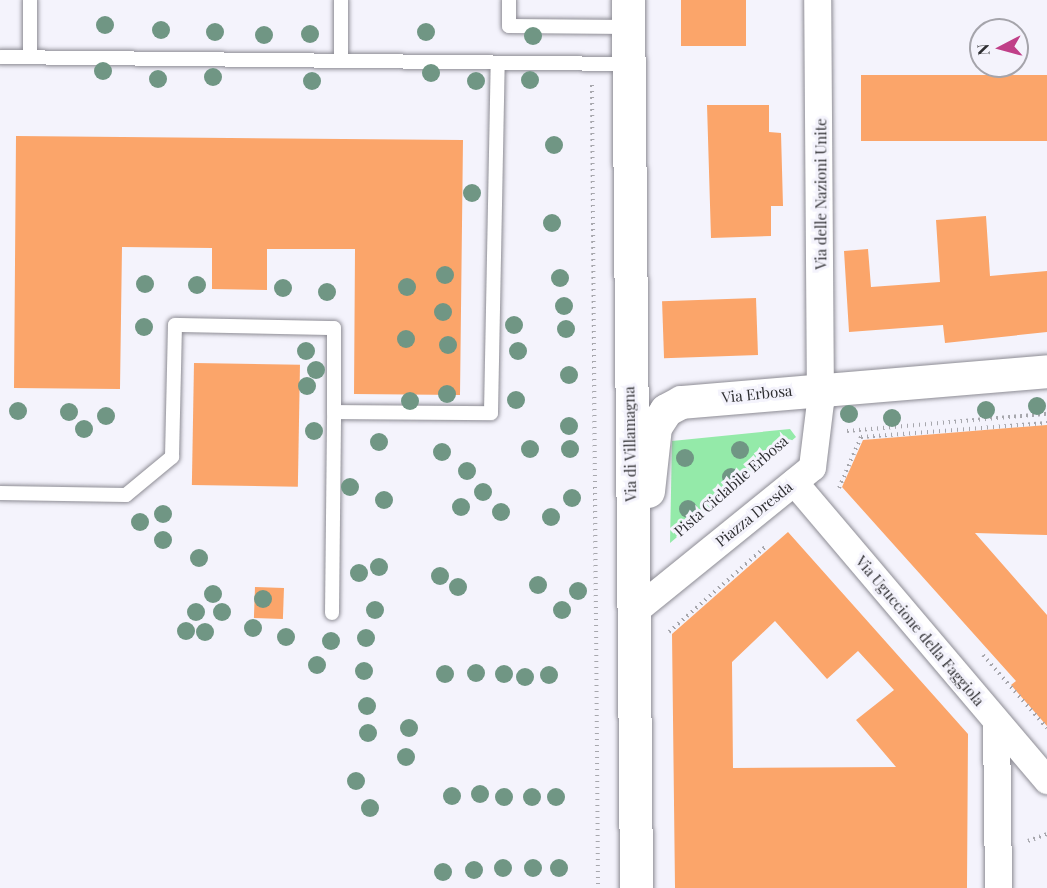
<!DOCTYPE html>
<style>
body{margin:0}
#map{position:relative;width:1047px;height:888px;overflow:hidden;background:#f4f3fc;font-family:"Playfair Display",serif}
div>[style]{position:absolute}
.green>*{inset:0;background:#94eaa9}
.building>*{inset:0;background:#fba56a;transform-origin:0 0}
.path>*{height:4px;margin-top:-2px;transform-origin:0;background:repeating-linear-gradient(90deg,#a7a7ad 0 1.5px,transparent 0 6px)}
.roads{filter:drop-shadow(0 0 2px #8d8c94) drop-shadow(0 0 2px #8d8c94)}
.lane>*{height:14px;margin:-7px;padding:0 7px;transform-origin:7px;border-radius:7px;background:#fff}
.street>*{height:27px;margin:-13.5px;padding:0 13.5px;transform-origin:13.5px;border-radius:13.5px;background:#fff}
.secondary>*{height:33px;margin:-16.5px;padding:0 16.5px;transform-origin:16.5px;border-radius:16.5px;background:#fff}
.trees>*{width:18px;height:18px;margin:-9px;border-radius:50%;background:#709684}
span{translate:-50% -50%;white-space:nowrap;text-align:center;line-height:1.15;-webkit-text-stroke:6px #f4f3fc;paint-order:stroke}
.street-label{font-size:15px;color:#2e2e31}
.north{position:absolute;left:969px;top:18px;width:60px;height:60px;box-sizing:border-box;background:#f4f3fc;border:2px solid #a5a4ab;border-radius:50%;rotate:264deg;font-size:16px;font-weight:700;line-height:24px;text-align:center;color:#2e2e31}
.north::after{content:'';display:block;margin:auto;width:21px;height:27px;background:#c03f88;clip-path:polygon(50% 0,100% 100%,50% 72%,0 100%)}
</style>
<div id="map">
<div class="green">
<div style="clip-path:polygon(790px 429px,796px 437px,670px 543px,672px 441px)"></div>
</div>
<div class="building">
<div style="left:681px;top:0;width:65px;height:46px"></div>
<div style="left:1047px;top:75px;width:66px;height:186px;rotate:90deg"></div>
<div style="clip-path:polygon(707px 105px,769px 105px,769px 132px,781px 133px,783px 206px,771px 206px,771px 236px,711px 238px)"></div>
<div style="clip-path:polygon(16px 136px,463px 140px,460px 395px,354px 394px,355px 249px,267px 249px,267px 290px,212px 289px,212px 248px,122px 247px,120px 389px,14px 388px)"></div>
<div style="clip-path:polygon(986px 216px,990px 276px,1047px 271px,1047px 332px,945px 343px,943px 325px,849px 332px,844px 251px,868px 249px,871px 287px,940px 282px,936px 220px)"></div>
<div style="left:756px;top:298px;width:57px;height:94px;rotate:88deg"></div>
<div style="left:194px;top:363px;width:106px;height:122px;rotate:1deg"></div>
<div style="clip-path:polygon(1047px 425px,1047px 535px,975px 533px,1047px 615px,1047px 726px,1011px 685px,1016px 681px,842px 487px,863px 440px)"></div>
<div style="clip-path:polygon(evenodd,788px 532px,968px 734px,967px 888px,675px 888px,672px 634px,788px 532px,775px 621px,827px 679px,858px 651px,894px 690px,856px 720px,896px 767px,733px 768px,732px 662px,775px 621px)"></div>
<div style="left:255px;top:587px;width:29px;height:31px;rotate:2deg"></div>
</div>
<div class="path">
<div style="left:592px;top:85px;width:803px;rotate:89.57deg"></div>
<div style="left:847px;top:431px;width:201px;rotate:-4.9deg"></div>
<div style="left:839px;top:488px;width:56px;rotate:-66.7deg"></div>
<div style="left:861px;top:437px;width:187px;rotate:-4.3deg"></div>
<div style="left:669px;top:632px;width:128px;rotate:-41.5deg"></div>
<div style="left:983px;top:655px;width:97px;rotate:48.8deg"></div>
<div style="left:1028px;top:841px;width:20px;rotate:-20deg"></div>
</div>
<div class="roads">
<div class="lane">
<div style="left:341px;top:0;width:60px;rotate:90deg"></div>
<div style="left:509px;top:0;width:26px;rotate:90deg"></div>
<div style="left:509px;top:26px;width:119px;rotate:0.5deg"></div>
<div style="left:0;top:57px;width:627px;rotate:0.64deg"></div>
<div style="left:30px;top:57px;width:57px;rotate:-90deg"></div>
<div style="left:0;top:493px;width:126px;rotate:0.9deg"></div>
<div style="left:126px;top:495px;width:60px;rotate:-39.6deg"></div>
<div style="left:172px;top:457px;width:132px;rotate:-88.7deg"></div>
<div style="left:175px;top:325px;width:159px;rotate:1.1deg"></div>
<div style="left:334px;top:328px;width:84px;rotate:90deg"></div>
<div style="left:334px;top:412px;width:157px;rotate:0.4deg"></div>
<div style="left:491px;top:413px;width:350px;rotate:-88.9deg"></div>
<div style="left:332px;top:613px;width:201px;rotate:-89.4deg"></div>
</div>
<div class="street">
<div style="left:794px;top:482px;width:391px;rotate:49.7deg"></div>
<div style="left:633px;top:612px;width:230px;rotate:-39deg"></div>
<div style="left:812px;top:467px;width:65px;rotate:-83deg"></div>
<div style="left:820px;top:402px;width:402px;rotate:-90.4deg"></div>
<div style="left:996px;top:722px;width:166px;rotate:89.3deg"></div>
</div>
<div class="secondary">
<div style="left:628px;top:0;width:888px;rotate:89.48deg"></div>
<div style="left:648px;top:491px;width:64px;rotate:-83.8deg"></div>
<div style="left:655px;top:427px;width:20px;rotate:-57deg"></div>
<div style="left:666px;top:410px;width:17px;rotate:-28deg"></div>
<div style="left:681px;top:402px;width:367px;rotate:-4.8deg"></div>
</div>
</div>
<div class="trees">
<div style="left:105px;top:25px"></div>
<div style="left:161px;top:30px"></div>
<div style="left:215px;top:32px"></div>
<div style="left:426px;top:32px"></div>
<div style="left:310px;top:34px"></div>
<div style="left:264px;top:35px"></div>
<div style="left:533px;top:36px"></div>
<div style="left:103px;top:71px"></div>
<div style="left:431px;top:73px"></div>
<div style="left:213px;top:77px"></div>
<div style="left:158px;top:79px"></div>
<div style="left:530px;top:80px"></div>
<div style="left:312px;top:81px"></div>
<div style="left:476px;top:81px"></div>
<div style="left:554px;top:145px"></div>
<div style="left:472px;top:193px"></div>
<div style="left:552px;top:223px"></div>
<div style="left:445px;top:275px"></div>
<div style="left:560px;top:278px"></div>
<div style="left:145px;top:284px"></div>
<div style="left:197px;top:285px"></div>
<div style="left:407px;top:287px"></div>
<div style="left:283px;top:288px"></div>
<div style="left:327px;top:292px"></div>
<div style="left:564px;top:306px"></div>
<div style="left:443px;top:312px"></div>
<div style="left:514px;top:325px"></div>
<div style="left:144px;top:327px"></div>
<div style="left:566px;top:329px"></div>
<div style="left:406px;top:339px"></div>
<div style="left:448px;top:345px"></div>
<div style="left:306px;top:351px"></div>
<div style="left:518px;top:351px"></div>
<div style="left:316px;top:370px"></div>
<div style="left:569px;top:375px"></div>
<div style="left:307px;top:386px"></div>
<div style="left:447px;top:394px"></div>
<div style="left:516px;top:400px"></div>
<div style="left:410px;top:401px"></div>
<div style="left:1037px;top:406px"></div>
<div style="left:986px;top:410px"></div>
<div style="left:18px;top:411px"></div>
<div style="left:69px;top:412px"></div>
<div style="left:849px;top:414px"></div>
<div style="left:106px;top:416px"></div>
<div style="left:892px;top:418px"></div>
<div style="left:569px;top:426px"></div>
<div style="left:84px;top:429px"></div>
<div style="left:314px;top:431px"></div>
<div style="left:379px;top:442px"></div>
<div style="left:530px;top:449px"></div>
<div style="left:570px;top:449px"></div>
<div style="left:740px;top:450px"></div>
<div style="left:442px;top:452px"></div>
<div style="left:685px;top:458px"></div>
<div style="left:467px;top:471px"></div>
<div style="left:731px;top:477px"></div>
<div style="left:350px;top:487px"></div>
<div style="left:483px;top:492px"></div>
<div style="left:572px;top:498px"></div>
<div style="left:384px;top:500px"></div>
<div style="left:461px;top:507px"></div>
<div style="left:688px;top:509px"></div>
<div style="left:501px;top:512px"></div>
<div style="left:163px;top:514px"></div>
<div style="left:551px;top:517px"></div>
<div style="left:140px;top:522px"></div>
<div style="left:163px;top:540px"></div>
<div style="left:199px;top:558px"></div>
<div style="left:379px;top:567px"></div>
<div style="left:359px;top:573px"></div>
<div style="left:440px;top:576px"></div>
<div style="left:538px;top:585px"></div>
<div style="left:458px;top:587px"></div>
<div style="left:578px;top:591px"></div>
<div style="left:213px;top:594px"></div>
<div style="left:263px;top:599px"></div>
<div style="left:375px;top:610px"></div>
<div style="left:562px;top:610px"></div>
<div style="left:196px;top:612px"></div>
<div style="left:222px;top:612px"></div>
<div style="left:253px;top:628px"></div>
<div style="left:186px;top:631px"></div>
<div style="left:205px;top:632px"></div>
<div style="left:286px;top:637px"></div>
<div style="left:366px;top:638px"></div>
<div style="left:331px;top:641px"></div>
<div style="left:317px;top:665px"></div>
<div style="left:364px;top:671px"></div>
<div style="left:476px;top:673px"></div>
<div style="left:445px;top:674px"></div>
<div style="left:504px;top:674px"></div>
<div style="left:549px;top:675px"></div>
<div style="left:525px;top:677px"></div>
<div style="left:367px;top:706px"></div>
<div style="left:409px;top:728px"></div>
<div style="left:368px;top:733px"></div>
<div style="left:406px;top:757px"></div>
<div style="left:356px;top:781px"></div>
<div style="left:480px;top:794px"></div>
<div style="left:452px;top:796px"></div>
<div style="left:504px;top:797px"></div>
<div style="left:532px;top:797px"></div>
<div style="left:556px;top:797px"></div>
<div style="left:370px;top:808px"></div>
<div style="left:503px;top:868px"></div>
<div style="left:533px;top:868px"></div>
<div style="left:559px;top:868px"></div>
<div style="left:474px;top:870px"></div>
<div style="left:443px;top:872px"></div>
</div>
<div class="street-label">
<span style="left:821px;top:194px;rotate:-90deg">Via delle Nazioni Unite</span>
<span style="left:757px;top:394px;rotate:-6deg">Via Erbosa</span>
<span style="left:630px;top:444px;rotate:-91deg">Via di Villamagna</span>
<span style="left:731px;top:486px;rotate:-41deg">Pista Ciclabile Erbosa</span>
<span style="left:754px;top:514px;rotate:-39deg">Piazza Dresda</span>
<span style="left:920px;top:631px;rotate:50deg">Via Uguccione della Faggiola</span>
</div>
<div class="north">N</div>
</div>
